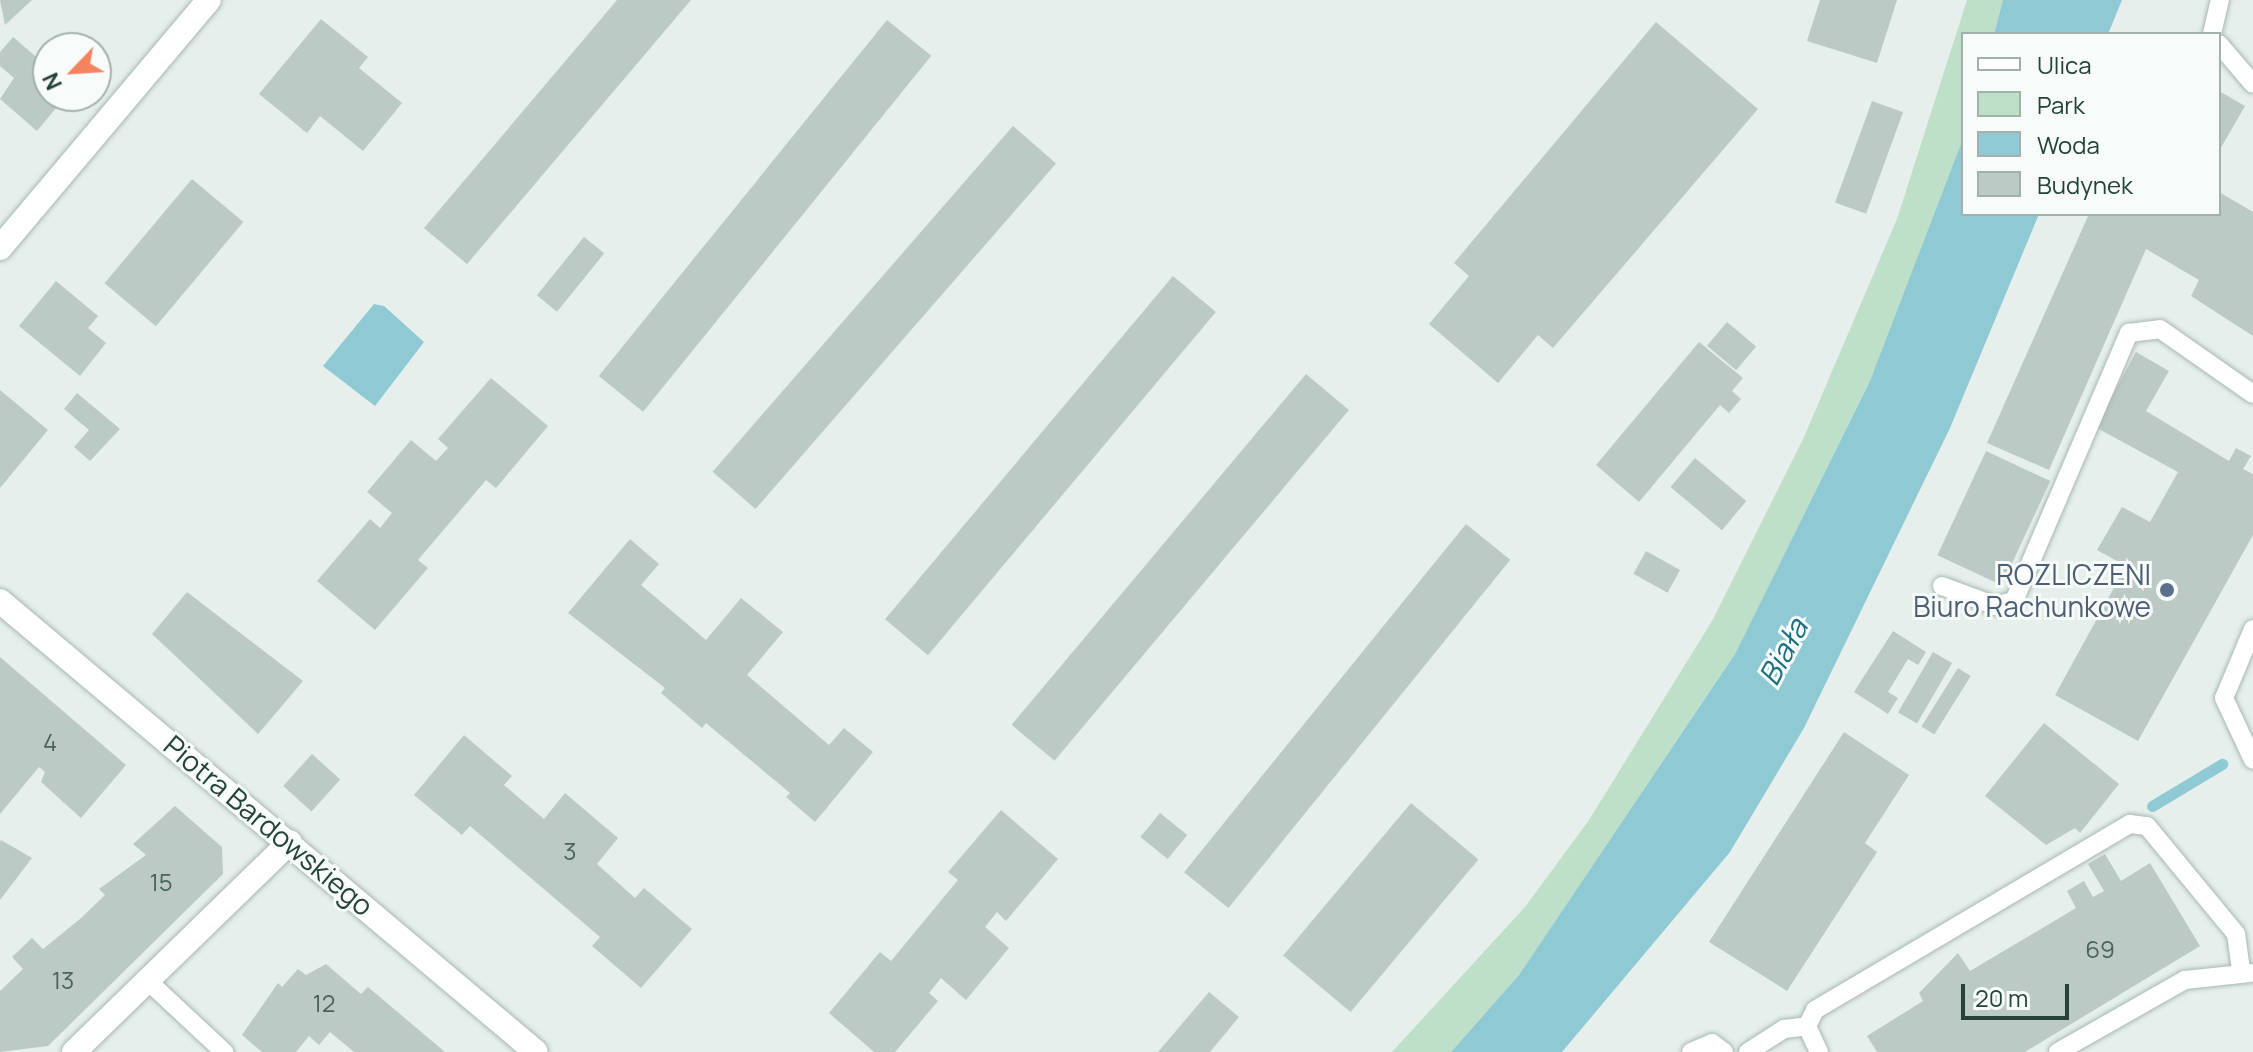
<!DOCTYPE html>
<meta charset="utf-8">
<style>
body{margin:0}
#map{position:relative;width:2253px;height:1052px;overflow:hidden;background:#e6efeb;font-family:Manrope,sans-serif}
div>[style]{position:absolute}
.green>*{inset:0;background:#bfe0c8}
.water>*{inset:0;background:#8ec9d4}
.stream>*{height:11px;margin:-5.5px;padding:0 5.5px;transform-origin:5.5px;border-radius:5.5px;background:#8ec9d4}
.building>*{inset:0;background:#bbcac4;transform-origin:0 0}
.roads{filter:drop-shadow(0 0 2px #a8b8b2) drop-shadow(0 0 2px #a8b8b2)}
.lane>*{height:18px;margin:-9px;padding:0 9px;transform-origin:9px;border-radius:9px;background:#fff}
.street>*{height:24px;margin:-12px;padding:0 12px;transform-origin:12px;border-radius:12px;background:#fff}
.dots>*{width:22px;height:22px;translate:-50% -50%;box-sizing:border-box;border:4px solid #f7fbf9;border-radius:50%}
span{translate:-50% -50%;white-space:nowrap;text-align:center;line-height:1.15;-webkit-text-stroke:6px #f7fbf9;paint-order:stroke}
.number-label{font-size:24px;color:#4a645c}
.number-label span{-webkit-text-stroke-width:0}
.service-label{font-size:28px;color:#4e5e75}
.right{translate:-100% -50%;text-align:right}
.street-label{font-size:28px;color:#24423a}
.water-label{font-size:30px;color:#1c6f80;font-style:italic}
.legend{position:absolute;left:1961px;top:32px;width:260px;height:184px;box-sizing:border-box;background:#f7fbf9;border:2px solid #a3b1ad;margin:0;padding:10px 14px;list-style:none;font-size:24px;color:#24423a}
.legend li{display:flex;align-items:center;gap:16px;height:40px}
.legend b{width:40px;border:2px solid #a3b1ad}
.north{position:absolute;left:32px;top:32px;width:80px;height:80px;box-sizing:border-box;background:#f7fbf9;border:2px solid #a3b1ad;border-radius:50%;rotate:245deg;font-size:22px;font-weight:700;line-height:32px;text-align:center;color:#24423a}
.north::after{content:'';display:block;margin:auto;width:28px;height:36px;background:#f4845f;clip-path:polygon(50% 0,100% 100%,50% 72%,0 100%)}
.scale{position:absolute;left:1961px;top:984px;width:108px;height:36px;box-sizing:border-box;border:4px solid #24423a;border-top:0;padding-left:10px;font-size:24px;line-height:28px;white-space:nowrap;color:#24423a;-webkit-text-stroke:6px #f7fbf9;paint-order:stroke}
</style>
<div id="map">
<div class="green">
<div style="clip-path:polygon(1967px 0,2003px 0,1994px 34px,1963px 34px,1963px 139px,1941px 208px,1870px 381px,1735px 654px,1519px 975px,1451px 1052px,1392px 1052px,1525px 907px,1589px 820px,1712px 621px,1804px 437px,1897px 219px)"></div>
</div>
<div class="water">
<div style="clip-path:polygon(2003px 0,2122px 0,2108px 34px,1994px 34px)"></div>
<div style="clip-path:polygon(1963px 139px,1963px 214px,2039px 214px,1950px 428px,1804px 728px,1730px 852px,1562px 1052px,1451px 1052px,1519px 975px,1735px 654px,1870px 381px)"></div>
<div style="clip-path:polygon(374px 304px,384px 306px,424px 342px,375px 406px,323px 366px)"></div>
</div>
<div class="stream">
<div style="left:2152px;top:806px;width:82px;rotate:-31deg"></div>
</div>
<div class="building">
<div style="clip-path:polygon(0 0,32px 0,5px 25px)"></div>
<div style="clip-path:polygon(617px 0,691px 0,467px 264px,424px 228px)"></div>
<div style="clip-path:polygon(1820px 0,1897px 0,1877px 63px,1807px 41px)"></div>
<div style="clip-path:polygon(321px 19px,368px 57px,359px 68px,402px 103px,363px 151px,320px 116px,307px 133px,259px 94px)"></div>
<div style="left:887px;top:20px;width:57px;height:458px;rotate:39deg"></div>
<div style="clip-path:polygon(1656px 22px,1758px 109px,1553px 348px,1538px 335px,1498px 383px,1429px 324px,1469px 276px,1454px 263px)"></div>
<div style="clip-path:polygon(13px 37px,48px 67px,48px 96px,66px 96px,37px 131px,0 99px,14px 78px,0 66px,0 52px)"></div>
<div style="clip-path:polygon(2219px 91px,2245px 106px,2219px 151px)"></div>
<div style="left:1872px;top:101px;width:33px;height:108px;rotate:20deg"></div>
<div style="left:1013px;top:126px;width:57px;height:458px;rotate:41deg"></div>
<div style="left:192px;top:179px;width:67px;height:136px;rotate:40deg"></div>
<div style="clip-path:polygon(2219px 192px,2253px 212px,2253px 336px,2191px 296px,2199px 280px,2146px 249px,2049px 470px,1987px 443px,2089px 214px,2219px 214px)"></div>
<div style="left:584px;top:237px;width:26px;height:75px;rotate:39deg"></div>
<div style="left:1173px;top:276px;width:56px;height:448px;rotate:40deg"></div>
<div style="clip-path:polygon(56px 281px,98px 316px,88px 328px,106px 343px,80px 376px,19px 326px)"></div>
<div style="left:1727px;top:322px;width:38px;height:31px;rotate:40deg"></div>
<div style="clip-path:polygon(1699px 342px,1743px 378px,1732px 391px,1741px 399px,1729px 413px,1720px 405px,1639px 502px,1596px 465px)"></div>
<div style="clip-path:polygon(2136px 352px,2169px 371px,2146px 411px,2229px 461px,2236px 448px,2251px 456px,2243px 469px,2253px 474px,2253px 535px,2138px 741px,2055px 695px,2126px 566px,2097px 550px,2122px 507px,2150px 522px,2178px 472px,2095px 427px)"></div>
<div style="left:1306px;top:374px;width:56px;height:458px;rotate:40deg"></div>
<div style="clip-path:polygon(491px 378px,548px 426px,496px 488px,486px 480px,418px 560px,428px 568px,375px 630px,317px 581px,370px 519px,380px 528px,392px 513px,367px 492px,411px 440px,436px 461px,448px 448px,438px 439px)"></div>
<div style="clip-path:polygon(0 390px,48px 430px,0 488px)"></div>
<div style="clip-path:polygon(77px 393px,120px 429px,90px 461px,74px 447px,89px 430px,64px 409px)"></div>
<div style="left:1986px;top:451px;width:71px;height:115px;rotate:25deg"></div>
<div style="left:1695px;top:458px;width:67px;height:38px;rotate:40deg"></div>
<div style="left:1466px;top:524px;width:57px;height:448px;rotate:39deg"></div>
<div style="clip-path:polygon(630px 539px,659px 564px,641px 585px,706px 640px,741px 598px,783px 632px,747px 675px,829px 745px,844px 728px,873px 752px,815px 822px,786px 797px,790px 793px,706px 723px,702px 728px,661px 693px,665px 688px,568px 613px)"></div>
<div style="left:1646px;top:551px;width:39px;height:26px;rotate:29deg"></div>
<div style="clip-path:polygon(187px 592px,303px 681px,258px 734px,152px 634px)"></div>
<div style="clip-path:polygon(1893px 631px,1926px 652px,1918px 665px,1908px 659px,1888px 692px,1898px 698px,1888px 714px,1854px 692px)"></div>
<div style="left:1933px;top:652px;width:22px;height:70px;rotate:30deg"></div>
<div style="clip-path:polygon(0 657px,126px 765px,81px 818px,41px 782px,45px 772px,39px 767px,0 814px)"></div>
<div style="left:1958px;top:668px;width:15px;height:69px;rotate:32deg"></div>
<div style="clip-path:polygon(2044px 723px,2119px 784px,2080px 833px,2075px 828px,2046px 845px,1985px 796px)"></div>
<div style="clip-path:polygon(1844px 732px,1909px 775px,1865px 843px,1877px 852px,1787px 991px,1709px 942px)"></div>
<div style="clip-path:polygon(464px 735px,512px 776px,504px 785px,544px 819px,565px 793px,618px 838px,597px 864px,635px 898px,644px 888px,692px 929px,641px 988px,592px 946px,600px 937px,470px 826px,462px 835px,414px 795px)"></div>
<div style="left:312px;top:754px;width:38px;height:43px;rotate:42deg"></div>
<div style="left:1411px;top:803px;width:88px;height:199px;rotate:40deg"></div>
<div style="clip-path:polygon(175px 806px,222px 847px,223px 874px,48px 1046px,0 1052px,0 991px,23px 969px,12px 957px,32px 938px,43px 949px,80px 919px,105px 895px,99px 889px,146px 855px,133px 844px)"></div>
<div style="clip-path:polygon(1001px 810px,1058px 859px,1006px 921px,997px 912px,985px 927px,1009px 948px,966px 1000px,941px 978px,929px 993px,938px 1001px,895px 1052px,874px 1052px,829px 1013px,880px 952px,891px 961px,958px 880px,948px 872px)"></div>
<div style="left:1160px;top:813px;width:35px;height:31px;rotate:39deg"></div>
<div style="clip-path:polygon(1px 840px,32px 858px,0 900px,0 842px)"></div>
<div style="clip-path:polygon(2105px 854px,2121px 881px,2150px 863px,2200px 946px,2025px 1052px,1877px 1052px,1867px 1036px,1923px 1001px,1919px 993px,1958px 953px,1970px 971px,2076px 908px,2067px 891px,2084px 881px,2093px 897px,2104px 891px,2088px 864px)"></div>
<div style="clip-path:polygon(326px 964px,361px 994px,368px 987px,445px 1052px,354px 1052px,330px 1032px,319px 1045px,309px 1036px,296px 1052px,262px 1052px,242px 1035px,278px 983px,282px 987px,298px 969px,306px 975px)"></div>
<div style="clip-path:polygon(1209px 992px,1239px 1017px,1210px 1052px,1158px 1052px)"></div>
</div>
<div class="roads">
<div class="lane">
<div style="left:2212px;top:34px;width:35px;rotate:-77deg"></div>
<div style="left:2219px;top:44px;width:52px;rotate:49.6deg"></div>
<div style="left:1942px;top:586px;width:58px;rotate:20.3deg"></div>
<div style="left:1996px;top:606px;width:19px;rotate:-16deg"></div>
<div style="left:2014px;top:601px;width:292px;rotate:-66.8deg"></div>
<div style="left:2129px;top:333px;width:31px;rotate:-7deg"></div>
<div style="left:2160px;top:329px;width:113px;rotate:35deg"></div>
<div style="left:2253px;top:629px;width:75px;rotate:112.8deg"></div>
<div style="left:2224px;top:698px;width:68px;rotate:64.9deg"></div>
<div style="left:149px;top:982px;width:103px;rotate:43deg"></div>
<div style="left:1691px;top:1052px;width:23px;rotate:-23deg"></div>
<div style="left:1712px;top:1043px;width:15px;rotate:37deg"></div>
<div style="left:1748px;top:1052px;width:43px;rotate:-32.6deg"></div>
<div style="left:1784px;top:1029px;width:23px;rotate:-7deg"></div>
<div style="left:1819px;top:1052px;width:29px;rotate:-115deg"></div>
<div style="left:1807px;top:1026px;width:18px;rotate:-63deg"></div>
<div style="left:1815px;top:1010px;width:366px;rotate:-30.6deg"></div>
<div style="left:2130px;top:824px;width:17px;rotate:7deg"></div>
<div style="left:2147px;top:826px;width:140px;rotate:50.5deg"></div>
<div style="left:2236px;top:934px;width:37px;rotate:82deg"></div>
<div style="left:2058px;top:1052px;width:146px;rotate:-29.6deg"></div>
<div style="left:2185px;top:980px;width:65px;rotate:-6.1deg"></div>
</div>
<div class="street">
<div style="left:0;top:248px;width:324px;rotate:-49.9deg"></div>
<div style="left:0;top:601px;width:700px;rotate:40.08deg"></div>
<div style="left:74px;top:1052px;width:301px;rotate:-44.2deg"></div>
</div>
</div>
<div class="dots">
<div style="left:2167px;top:590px;background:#5c6f8a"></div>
</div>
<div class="number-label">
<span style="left:50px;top:742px">4</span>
<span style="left:570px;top:851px">3</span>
<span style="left:161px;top:882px">15</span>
<span style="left:2100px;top:949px">69</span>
<span style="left:63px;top:980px">13</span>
<span style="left:324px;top:1003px">12</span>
</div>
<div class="service-label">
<span class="right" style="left:2151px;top:590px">ROZLICZENI<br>Biuro Rachunkowe</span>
</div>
<div class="street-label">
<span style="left:269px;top:825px;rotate:40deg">Piotra Bardowskiego</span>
</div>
<div class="water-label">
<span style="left:1783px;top:652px;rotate:-62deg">Biała</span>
</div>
<ul class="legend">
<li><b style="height:10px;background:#fff"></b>Ulica</li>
<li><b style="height:22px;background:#bfe0c8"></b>Park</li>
<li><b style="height:22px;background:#8ec9d4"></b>Woda</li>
<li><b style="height:22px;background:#bbcac4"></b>Budynek</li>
</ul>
<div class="north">N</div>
<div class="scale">20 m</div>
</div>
